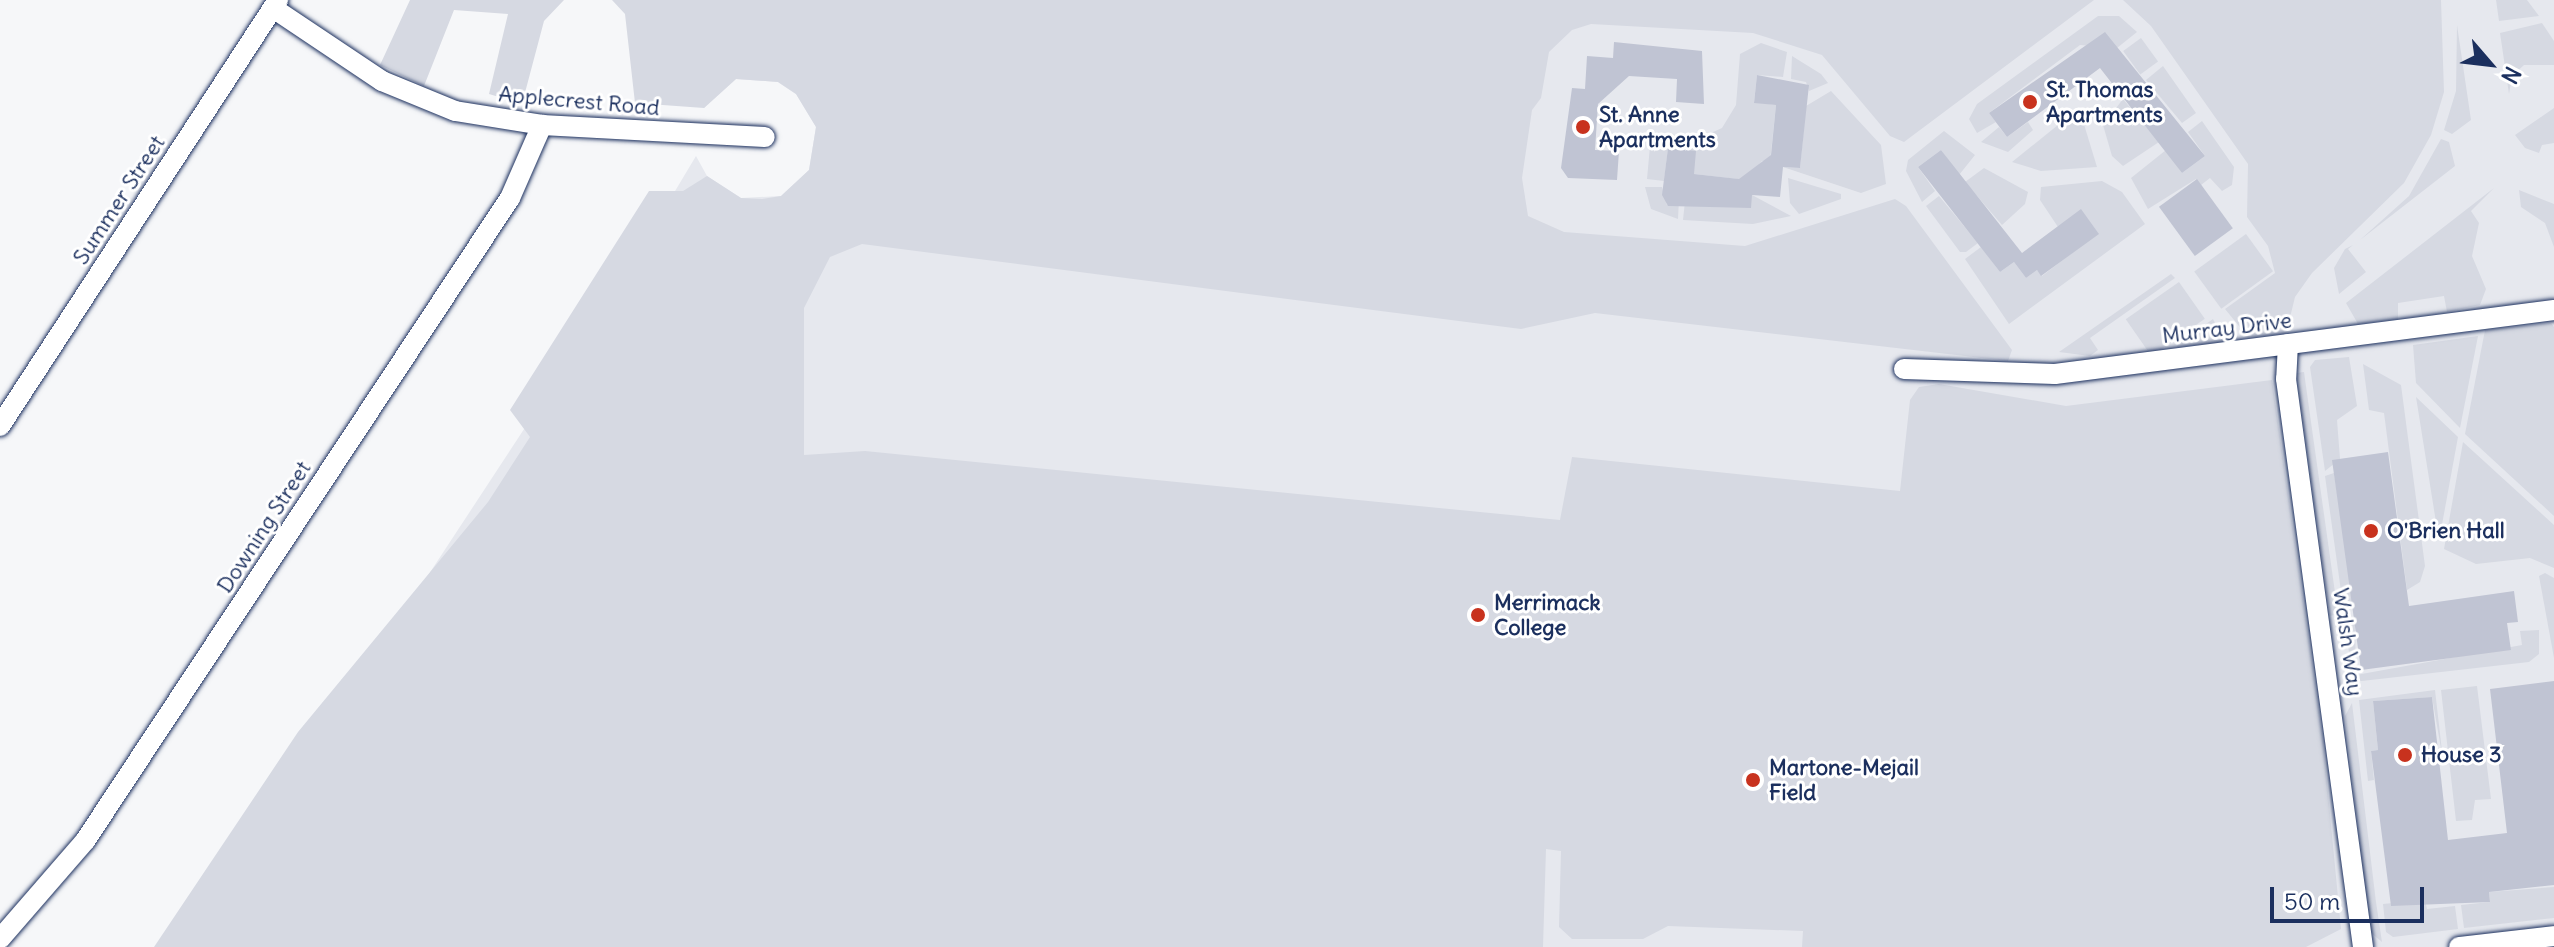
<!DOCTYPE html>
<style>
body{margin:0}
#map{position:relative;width:2554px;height:947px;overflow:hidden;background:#f6f7f9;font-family:Delius,sans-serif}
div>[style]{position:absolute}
.built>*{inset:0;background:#e6e8ee}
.green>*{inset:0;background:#d6d9e2;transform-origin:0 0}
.building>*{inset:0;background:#c0c4d3;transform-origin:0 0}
.roads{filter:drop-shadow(0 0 2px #1b2f5e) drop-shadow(0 0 2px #1b2f5e)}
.minor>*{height:20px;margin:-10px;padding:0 10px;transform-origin:10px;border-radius:10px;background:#fff}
.dots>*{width:22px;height:22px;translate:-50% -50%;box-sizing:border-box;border:4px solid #fff;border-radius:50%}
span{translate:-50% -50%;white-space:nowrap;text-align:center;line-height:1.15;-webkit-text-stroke:6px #fff;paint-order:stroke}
.poi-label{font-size:22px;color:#1b2f5e;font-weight:700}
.left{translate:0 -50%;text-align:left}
.street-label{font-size:22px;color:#1b2f5e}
.north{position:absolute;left:2450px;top:24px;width:80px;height:80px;-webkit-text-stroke:6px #fff;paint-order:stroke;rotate:118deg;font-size:22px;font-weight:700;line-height:32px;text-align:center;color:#1b2f5e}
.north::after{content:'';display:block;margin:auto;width:28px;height:36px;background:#1b2f5e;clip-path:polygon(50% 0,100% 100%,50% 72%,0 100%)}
.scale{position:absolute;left:2270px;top:887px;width:154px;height:36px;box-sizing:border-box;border:4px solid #1b2f5e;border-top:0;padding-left:10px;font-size:24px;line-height:28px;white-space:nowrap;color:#1b2f5e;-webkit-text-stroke:6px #fff;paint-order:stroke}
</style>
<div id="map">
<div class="built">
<div style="clip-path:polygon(647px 0,2554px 0,2554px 947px,184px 947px,620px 283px,696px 156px,707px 176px,741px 198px,781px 196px,809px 170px,816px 127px,796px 94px,778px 82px,736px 79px,704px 108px)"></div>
</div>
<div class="green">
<div style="clip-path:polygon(410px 0,564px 0,544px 21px,522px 104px,489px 94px,508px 14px,454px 10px,424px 86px,380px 65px)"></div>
<div style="clip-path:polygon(612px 0,2094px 0,1904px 142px,1890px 136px,1822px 55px,1753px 33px,1591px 24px,1572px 30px,1549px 52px,1541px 98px,1532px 110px,1522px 178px,1528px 216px,1564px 232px,1745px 246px,1895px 199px,1906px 206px,2012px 350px,2008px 361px,1595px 313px,1521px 329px,862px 244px,830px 257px,804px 308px,804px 455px,865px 451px,1560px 520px,1572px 457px,1900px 491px,1910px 400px,1919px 387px,1939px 384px,2066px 406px,2272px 380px,2323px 741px,2341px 929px,2306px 947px,1802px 947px,1803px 931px,1668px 926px,1643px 939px,1572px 939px,1559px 927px,1561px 851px,1546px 849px,1543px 947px,154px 947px,298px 732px,488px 502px,530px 437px,510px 410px,649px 191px,683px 191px,707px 176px,741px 198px,762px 199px,781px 196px,809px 170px,816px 127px,796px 94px,778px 82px,736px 79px,704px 108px,635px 103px,625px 14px)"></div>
<div style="clip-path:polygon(2123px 0,2441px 0,2444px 92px,2431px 135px,2404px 183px,2312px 273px,2295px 297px,2286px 334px,2248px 337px,2225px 309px,2275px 273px,2268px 246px,2247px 217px,2248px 164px,2151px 26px)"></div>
<div style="clip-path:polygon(2496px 0,2527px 0,2539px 16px,2499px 21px)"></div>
<div style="clip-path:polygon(2098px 16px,2119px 16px,2137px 32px,2117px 48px,2080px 45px,1989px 113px,1996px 122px,1977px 133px,1969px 119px,1977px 104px)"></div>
<div style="clip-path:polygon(2542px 23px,2554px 41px,2554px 65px,2524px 65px,2512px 76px,2509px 94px,2500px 33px)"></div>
<div style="clip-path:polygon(2457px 25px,2471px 120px,2452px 134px,2444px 130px,2456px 91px)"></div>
<div style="left:2141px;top:38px;width:29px;height:22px;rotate:54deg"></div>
<div style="clip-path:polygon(1761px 43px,1787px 52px,1783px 77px,1757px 75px,1754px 102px,1776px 105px,1770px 162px,1762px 161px,1746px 180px,1694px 174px,1668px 148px,1664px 181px,1647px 179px,1650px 146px,1664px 134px,1702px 137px,1722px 128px,1736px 105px,1740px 54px)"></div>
<div style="clip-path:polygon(1792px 56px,1821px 74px,1828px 83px,1809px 91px,1806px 82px,1791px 79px)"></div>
<div style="clip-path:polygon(2163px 66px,2196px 113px,2182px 123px,2146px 80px)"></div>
<div style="clip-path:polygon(1831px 91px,1881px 145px,1886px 184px,1861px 193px,1783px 167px,1800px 168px,1806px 106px)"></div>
<div style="clip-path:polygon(2123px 99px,2159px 142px,2123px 166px,2112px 156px,2103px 125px)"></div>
<div style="clip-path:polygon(2079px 108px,2097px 167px,2041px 171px,2012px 162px)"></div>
<div style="clip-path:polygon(2554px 108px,2554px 143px,2542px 145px,2539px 153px,2525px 148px,2515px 135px)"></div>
<div style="clip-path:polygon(2202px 121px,2234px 167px,2232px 185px,2222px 191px,2210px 178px,2201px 185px,2196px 179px,2148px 209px,2131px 178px,2166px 150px,2182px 173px,2205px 156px,2188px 132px)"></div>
<div style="clip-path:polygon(2028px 122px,2033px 130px,2008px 152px,1981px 142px,1999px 127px,2007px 137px)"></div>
<div style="clip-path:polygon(1944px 131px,1975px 155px,1959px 175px,1941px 150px,1918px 167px,1935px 191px,1922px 202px,1906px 171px,1908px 160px)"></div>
<div style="clip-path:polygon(2441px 139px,2449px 142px,2455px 166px,2360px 240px,2409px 196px)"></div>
<div style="clip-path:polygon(1984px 168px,2028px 192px,2025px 204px,2002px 225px,1965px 182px)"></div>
<div style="clip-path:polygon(1788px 178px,1841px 194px,1841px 199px,1799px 214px,1790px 203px)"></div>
<div style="clip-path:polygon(2102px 181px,2122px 192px,2145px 224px,2009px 324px,1965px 259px,1981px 247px,2000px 272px,2014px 262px,2026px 278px,2037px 270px,2042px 276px,2098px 233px,2081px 210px,2058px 227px,2040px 200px,2041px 187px)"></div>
<div style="clip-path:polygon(1645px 187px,1662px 187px,1667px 205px,1679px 199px,1678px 219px,1651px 209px)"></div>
<div style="clip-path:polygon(2494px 188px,2471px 211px,2479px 223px,2472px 256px,2486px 289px,2480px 305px,2447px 312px,2444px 296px,2398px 303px,2398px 319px,2358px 324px,2346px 303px)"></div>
<div style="clip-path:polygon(2519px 190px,2554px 204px,2554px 247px,2545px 223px,2521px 207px)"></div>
<div style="clip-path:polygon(1752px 195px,1791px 216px,1753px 224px,1683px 220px,1685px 201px)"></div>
<div style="clip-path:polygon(1939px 196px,1978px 243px,1966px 252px,1960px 252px,1926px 206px)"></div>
<div style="left:2246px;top:234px;width:46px;height:64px;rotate:54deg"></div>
<div style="clip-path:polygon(2353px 245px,2348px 249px,2366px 272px,2339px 294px,2334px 268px,2345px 249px)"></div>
<div style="clip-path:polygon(2171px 274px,2175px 278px,2090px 338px,2098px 350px,2090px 356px,2059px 352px)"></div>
<div style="left:2179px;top:282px;width:45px;height:65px;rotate:55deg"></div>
<div style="clip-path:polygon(2213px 319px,2225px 342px,2177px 347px,2178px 344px)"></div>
<div style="clip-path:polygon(2551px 323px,2554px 327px,2554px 516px,2465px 434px,2485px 330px)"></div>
<div style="clip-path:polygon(2478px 336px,2460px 428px,2416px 383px,2413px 345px)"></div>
<div style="clip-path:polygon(2349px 357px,2357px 406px,2337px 420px,2340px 459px,2325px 471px,2310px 367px,2315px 360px)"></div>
<div style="clip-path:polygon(2363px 364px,2401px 385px,2425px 566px,2420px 582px,2407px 590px,2384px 413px,2369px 410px)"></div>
<div style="left:2304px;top:372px;width:245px;height:8px;rotate:82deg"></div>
<div style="clip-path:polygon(2416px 397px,2458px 437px,2439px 541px)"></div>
<div style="clip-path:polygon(2463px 442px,2554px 525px,2554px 568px,2530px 558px,2476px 564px,2444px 549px)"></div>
<div style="clip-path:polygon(2334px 473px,2354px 607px,2344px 613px,2325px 476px)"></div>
<div style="clip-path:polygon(2545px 573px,2554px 578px,2554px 658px,2539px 576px)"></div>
<div style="clip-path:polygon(2345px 623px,2355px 623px,2356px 675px,2522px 645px,2520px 631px,2539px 630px,2539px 654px,2529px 662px,2353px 682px)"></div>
<div style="clip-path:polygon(2477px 686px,2491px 799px,2475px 800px,2472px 820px,2456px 821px,2441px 690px)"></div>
<div style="clip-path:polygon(2435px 690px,2443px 760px,2432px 697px,2373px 701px,2378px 750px,2371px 751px,2374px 780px,2368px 781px,2359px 700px)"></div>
<div style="clip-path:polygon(2352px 703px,2376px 902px,2382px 942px,2370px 932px,2345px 716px)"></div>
<div style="clip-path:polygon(2554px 887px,2554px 918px,2464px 928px,2461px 905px,2490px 902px,2489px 892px)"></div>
<div style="clip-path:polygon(2425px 900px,2427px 909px,2455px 906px,2458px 929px,2393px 937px,2386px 932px,2383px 904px)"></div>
</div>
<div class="building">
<div style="clip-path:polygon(2105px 32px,2205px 156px,2182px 173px,2100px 68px,2007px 137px,1989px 113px)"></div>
<div style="clip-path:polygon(1614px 42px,1702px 51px,1704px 104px,1676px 102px,1677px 79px,1629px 76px,1598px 104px,1595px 150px,1619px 151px,1617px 180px,1568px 178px,1561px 168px,1572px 88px,1585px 89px,1587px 56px,1613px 58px)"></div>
<div style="clip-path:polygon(1757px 75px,1809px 85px,1800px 168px,1783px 167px,1780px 197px,1752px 195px,1751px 208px,1668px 206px,1662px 195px,1668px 148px,1696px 151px,1694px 174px,1739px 179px,1771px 155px,1776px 105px,1754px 103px)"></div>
<div style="clip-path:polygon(1941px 150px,2022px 253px,2081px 209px,2099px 234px,2041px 276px,2037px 270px,2026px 278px,2014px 262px,2000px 272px,1918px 167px)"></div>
<div style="left:2197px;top:179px;width:61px;height:47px;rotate:54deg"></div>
<div style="clip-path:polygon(2388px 452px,2409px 606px,2514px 591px,2518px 622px,2507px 623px,2511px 650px,2361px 670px,2332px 460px)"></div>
<div style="clip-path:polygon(2554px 681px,2554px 885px,2489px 892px,2490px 902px,2391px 906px,2371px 751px,2378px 750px,2373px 701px,2432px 697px,2448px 840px,2507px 833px,2490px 689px)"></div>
</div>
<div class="roads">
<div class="minor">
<div style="left:273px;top:8px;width:131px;rotate:33.8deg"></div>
<div style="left:382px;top:81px;width:79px;rotate:22.3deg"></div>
<div style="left:455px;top:111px;width:88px;rotate:9.1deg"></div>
<div style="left:542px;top:125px;width:223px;rotate:3.1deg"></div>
<div style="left:2288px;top:344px;width:35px;rotate:93deg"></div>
<div style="left:2286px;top:379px;width:573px;rotate:82.28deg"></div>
<div style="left:1904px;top:369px;width:151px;rotate:1.9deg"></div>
<div style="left:2055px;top:374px;width:503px;rotate:-7.31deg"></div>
<div style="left:0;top:426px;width:509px;rotate:-56.87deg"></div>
<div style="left:0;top:939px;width:130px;rotate:-49.1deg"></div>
<div style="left:85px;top:841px;width:771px;rotate:-56.54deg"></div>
<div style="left:510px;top:198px;width:80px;rotate:-66.3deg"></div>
<div style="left:2459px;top:947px;width:96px;rotate:-6.6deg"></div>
</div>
</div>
<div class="dots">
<div style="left:2030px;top:102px;background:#c8321e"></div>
<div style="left:1583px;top:127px;background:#c8321e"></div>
<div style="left:2371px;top:531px;background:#c8321e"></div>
<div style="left:1478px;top:615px;background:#c8321e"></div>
<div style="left:2405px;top:755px;background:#c8321e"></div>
<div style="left:1753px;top:780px;background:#c8321e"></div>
</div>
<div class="poi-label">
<span class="left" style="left:2046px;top:102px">St. Thomas<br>Apartments</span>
<span class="left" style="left:1599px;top:127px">St. Anne<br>Apartments</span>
<span class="left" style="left:2387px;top:531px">O'Brien Hall</span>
<span class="left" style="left:1494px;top:615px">Merrimack<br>College</span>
<span class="left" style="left:2421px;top:755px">House 3</span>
<span class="left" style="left:1769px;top:780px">Martone-Mejail<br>Field</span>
</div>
<div class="street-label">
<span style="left:579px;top:101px;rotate:5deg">Applecrest Road</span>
<span style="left:119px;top:200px;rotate:-57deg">Summer Street</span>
<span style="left:2227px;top:328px;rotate:-7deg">Murray Drive</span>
<span style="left:264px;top:527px;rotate:-57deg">Downing Street</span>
<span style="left:2348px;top:642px;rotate:82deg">Walsh Way</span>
</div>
<div class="north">N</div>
<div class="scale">50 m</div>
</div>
